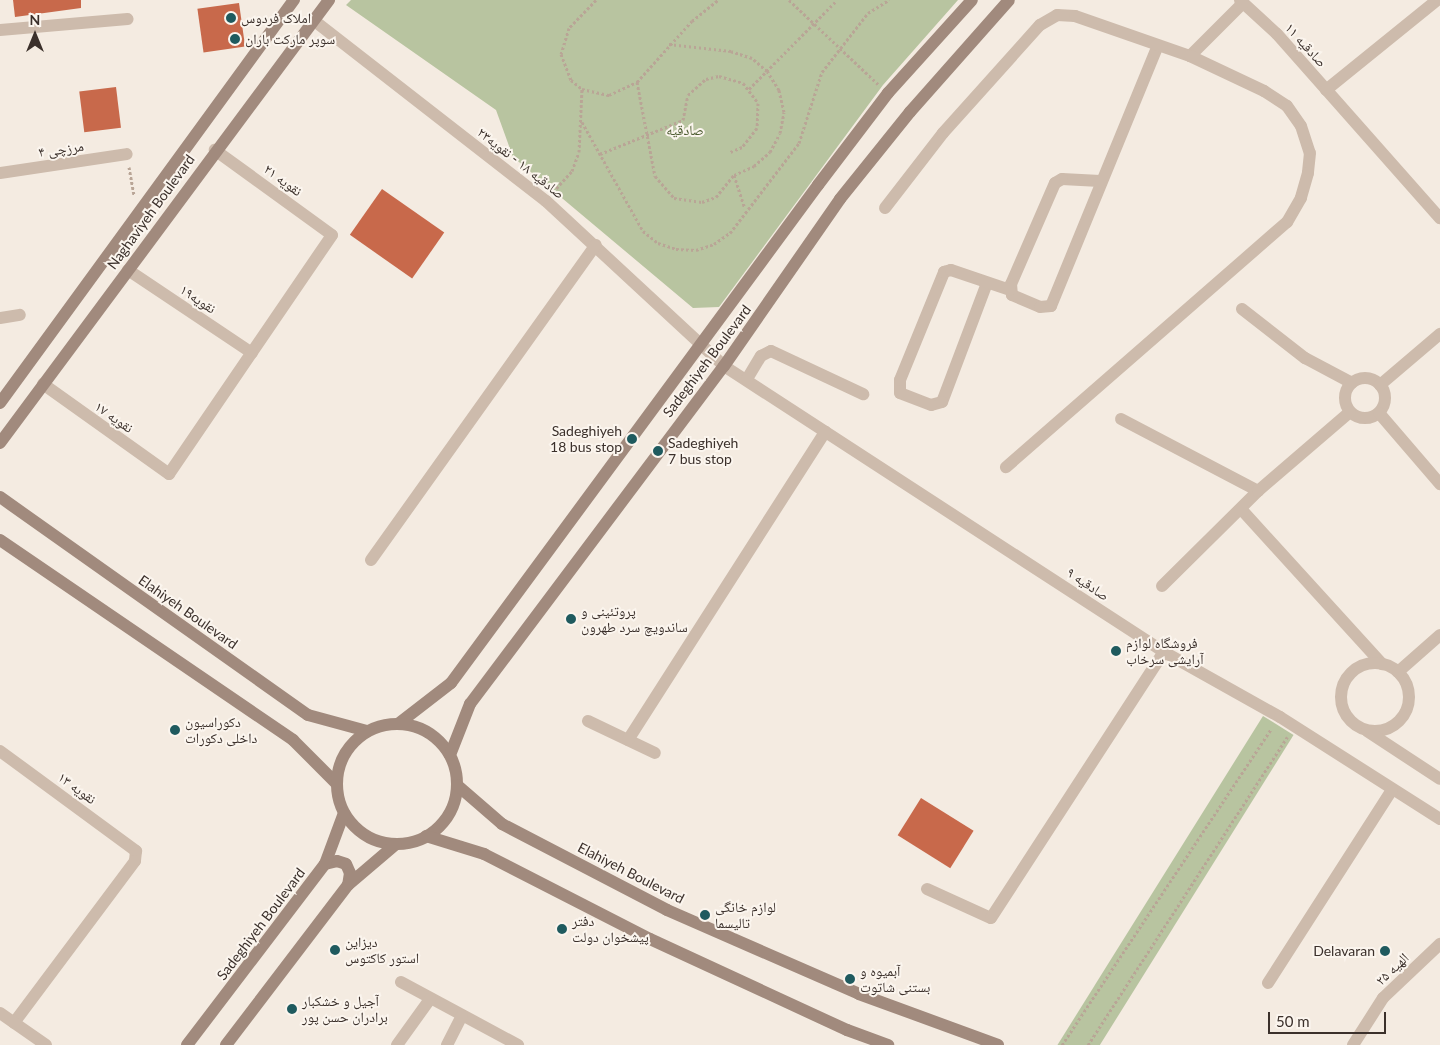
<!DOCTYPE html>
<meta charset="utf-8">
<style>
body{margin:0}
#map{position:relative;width:1440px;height:1045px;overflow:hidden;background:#f4ebe1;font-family:Lato,"Noto Naskh Arabic",sans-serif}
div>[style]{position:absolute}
.green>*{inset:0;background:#b8c4a0;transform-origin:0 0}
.building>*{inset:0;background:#c8694b;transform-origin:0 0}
.path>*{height:3px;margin-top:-1.5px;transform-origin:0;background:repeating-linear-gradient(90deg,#b9a596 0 2.5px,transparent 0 5px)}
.street>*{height:12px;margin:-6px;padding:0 6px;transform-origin:6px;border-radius:6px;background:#cdbbac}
.street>.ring{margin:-6px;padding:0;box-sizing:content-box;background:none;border:12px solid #cdbbac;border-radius:50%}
.secondary>*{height:12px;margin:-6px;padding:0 6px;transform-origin:6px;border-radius:6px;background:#a18a7d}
.secondary>.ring{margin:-6px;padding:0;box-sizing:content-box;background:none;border:12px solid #a18a7d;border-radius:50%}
.dots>*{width:14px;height:14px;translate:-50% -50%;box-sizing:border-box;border:2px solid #fbf5ee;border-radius:50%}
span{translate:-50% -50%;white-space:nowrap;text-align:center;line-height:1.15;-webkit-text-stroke:4px #fbf5ee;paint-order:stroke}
.poi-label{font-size:14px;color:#3b302b}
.left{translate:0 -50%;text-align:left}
.right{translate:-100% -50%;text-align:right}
.street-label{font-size:14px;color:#3b302b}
.park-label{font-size:14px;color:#4a5a2e}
.north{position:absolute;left:10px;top:10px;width:50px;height:50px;-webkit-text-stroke:4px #fbf5ee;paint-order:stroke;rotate:0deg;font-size:14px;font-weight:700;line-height:20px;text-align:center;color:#3b302b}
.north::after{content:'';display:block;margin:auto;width:18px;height:22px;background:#3b302b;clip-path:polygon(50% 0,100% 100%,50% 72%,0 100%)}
.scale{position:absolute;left:1268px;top:1012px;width:118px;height:22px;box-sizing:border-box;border:2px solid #3b302b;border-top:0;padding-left:6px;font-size:15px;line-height:18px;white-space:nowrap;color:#3b302b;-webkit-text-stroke:4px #fbf5ee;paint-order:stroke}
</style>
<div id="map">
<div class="green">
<div style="clip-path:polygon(351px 0,958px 0,883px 85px,719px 307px,693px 308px,513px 157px,496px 110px,346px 5px)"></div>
<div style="left:1263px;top:716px;width:36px;height:388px;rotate:32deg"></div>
</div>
<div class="building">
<div style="clip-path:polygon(13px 0,81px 0,81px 8px,15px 17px)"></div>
<div style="left:239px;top:3px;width:44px;height:42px;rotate:82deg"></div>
<div style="left:116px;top:87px;width:41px;height:37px;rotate:83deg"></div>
<div style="left:382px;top:189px;width:76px;height:56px;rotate:35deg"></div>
<div style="left:921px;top:798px;width:62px;height:44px;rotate:32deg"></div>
</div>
<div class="path">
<div style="left:596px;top:0;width:39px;rotate:134deg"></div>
<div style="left:569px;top:28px;width:27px;rotate:107deg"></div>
<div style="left:561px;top:54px;width:28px;rotate:69deg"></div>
<div style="left:571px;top:80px;width:14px;rotate:39deg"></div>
<div style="left:582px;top:89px;width:28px;rotate:13deg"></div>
<div style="left:609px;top:95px;width:31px;rotate:-25deg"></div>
<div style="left:637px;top:82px;width:82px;rotate:-48deg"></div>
<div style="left:692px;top:21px;width:33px;rotate:-39deg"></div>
<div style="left:789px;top:0;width:124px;rotate:43.4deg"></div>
<div style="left:637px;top:82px;width:96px;rotate:79.2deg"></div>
<div style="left:655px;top:176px;width:29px;rotate:49deg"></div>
<div style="left:674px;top:198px;width:28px;rotate:8deg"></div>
<div style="left:702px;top:202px;width:15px;rotate:-20deg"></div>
<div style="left:716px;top:197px;width:28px;rotate:-51deg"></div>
<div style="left:734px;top:175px;width:22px;rotate:-24deg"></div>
<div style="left:754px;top:166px;width:21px;rotate:-41deg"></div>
<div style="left:770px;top:152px;width:21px;rotate:-62deg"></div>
<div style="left:780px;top:133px;width:21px;rotate:-79deg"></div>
<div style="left:784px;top:112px;width:23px;rotate:-103deg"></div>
<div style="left:779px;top:90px;width:22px;rotate:-122deg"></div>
<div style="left:767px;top:71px;width:20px;rotate:-139deg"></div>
<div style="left:752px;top:58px;width:22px;rotate:-162deg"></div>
<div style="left:731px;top:51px;width:63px;rotate:-173.7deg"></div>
<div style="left:749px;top:89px;width:125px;rotate:-45.3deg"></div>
<div style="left:582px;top:122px;width:125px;rotate:60.8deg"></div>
<div style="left:643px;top:231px;width:19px;rotate:39deg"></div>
<div style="left:658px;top:243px;width:19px;rotate:18deg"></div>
<div style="left:676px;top:249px;width:20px;rotate:3deg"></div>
<div style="left:696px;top:250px;width:19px;rotate:-18deg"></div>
<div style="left:714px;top:244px;width:19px;rotate:-35deg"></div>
<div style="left:730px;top:233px;width:113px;rotate:-52.5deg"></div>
<div style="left:799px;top:143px;width:75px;rotate:-72.1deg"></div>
<div style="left:822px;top:72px;width:75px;rotate:-52.1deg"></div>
<div style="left:868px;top:13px;width:25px;rotate:-32deg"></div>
<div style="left:600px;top:154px;width:90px;rotate:-22.3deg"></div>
<div style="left:683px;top:120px;width:25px;rotate:-79deg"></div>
<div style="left:688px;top:95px;width:24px;rotate:-42deg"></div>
<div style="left:706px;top:79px;width:13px;rotate:-13deg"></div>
<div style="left:719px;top:76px;width:25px;rotate:16deg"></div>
<div style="left:743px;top:83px;width:25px;rotate:53deg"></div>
<div style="left:758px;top:103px;width:25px;rotate:92deg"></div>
<div style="left:757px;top:128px;width:24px;rotate:128deg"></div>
<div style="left:742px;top:147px;width:13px;rotate:157deg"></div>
<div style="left:129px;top:167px;width:28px;rotate:80deg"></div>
<div style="left:734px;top:175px;width:35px;rotate:72deg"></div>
<div style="left:553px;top:192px;width:28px;rotate:-48deg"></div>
<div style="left:572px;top:171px;width:20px;rotate:-70deg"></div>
<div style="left:579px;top:152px;width:63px;rotate:-87.3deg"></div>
<div style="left:1062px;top:1045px;width:380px;rotate:-56.5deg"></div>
<div style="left:1088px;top:1045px;width:367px;rotate:-57.1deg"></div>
</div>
<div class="street">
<div style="left:1240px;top:0;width:50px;rotate:42.6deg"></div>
<div style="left:1277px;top:34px;width:246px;rotate:48.5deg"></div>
<div style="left:312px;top:19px;width:296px;rotate:37.9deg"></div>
<div style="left:546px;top:201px;width:243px;rotate:42.8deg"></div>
<div style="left:724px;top:366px;width:525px;rotate:33.02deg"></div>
<div style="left:1164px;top:652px;width:133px;rotate:29.3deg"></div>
<div style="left:1280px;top:717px;width:190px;rotate:32.5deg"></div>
<div style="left:0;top:30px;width:128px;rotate:-4.9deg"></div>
<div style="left:1190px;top:56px;width:75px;rotate:-45deg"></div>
<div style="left:1326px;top:90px;width:143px;rotate:-39deg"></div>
<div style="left:0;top:173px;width:128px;rotate:-8.5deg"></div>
<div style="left:1100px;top:181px;width:38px;rotate:-177deg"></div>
<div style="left:1062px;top:179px;width:8px;rotate:150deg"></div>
<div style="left:1055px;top:183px;width:110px;rotate:113.5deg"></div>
<div style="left:1011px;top:284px;width:11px;rotate:85deg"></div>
<div style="left:1012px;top:295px;width:30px;rotate:23deg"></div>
<div style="left:1040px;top:307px;width:11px;rotate:-5deg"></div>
<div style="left:1051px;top:306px;width:280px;rotate:-67.7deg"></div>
<div style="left:885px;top:208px;width:95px;rotate:-52.3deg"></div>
<div style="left:943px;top:133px;width:145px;rotate:-48.1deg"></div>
<div style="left:1040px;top:25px;width:20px;rotate:-30deg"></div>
<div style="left:1057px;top:15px;width:18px;rotate:3deg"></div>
<div style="left:1075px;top:16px;width:122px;rotate:19.2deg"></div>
<div style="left:1190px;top:56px;width:82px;rotate:25.3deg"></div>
<div style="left:1264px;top:91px;width:27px;rotate:33deg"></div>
<div style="left:1287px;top:106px;width:24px;rotate:55deg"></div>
<div style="left:1301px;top:126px;width:28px;rotate:72deg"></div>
<div style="left:1310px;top:153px;width:20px;rotate:96deg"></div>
<div style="left:1308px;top:173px;width:26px;rotate:106deg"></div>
<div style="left:1301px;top:198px;width:28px;rotate:120deg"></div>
<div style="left:1287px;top:222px;width:373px;rotate:138.9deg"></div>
<div style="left:128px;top:270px;width:149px;rotate:33.8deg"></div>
<div style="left:987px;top:283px;width:127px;rotate:110.7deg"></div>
<div style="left:942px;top:402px;width:11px;rotate:165deg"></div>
<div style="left:931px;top:405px;width:33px;rotate:-159deg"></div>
<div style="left:900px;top:393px;width:13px;rotate:-90deg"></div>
<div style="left:900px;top:380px;width:117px;rotate:-67.8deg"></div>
<div style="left:944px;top:272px;width:7px;rotate:-16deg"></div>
<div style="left:951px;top:270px;width:62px;rotate:18.7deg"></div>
<div style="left:1242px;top:309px;width:80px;rotate:37.9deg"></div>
<div style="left:1305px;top:358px;width:53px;rotate:28deg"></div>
<div style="left:0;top:318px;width:20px;rotate:-9deg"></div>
<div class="ring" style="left:1345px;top:378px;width:28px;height:28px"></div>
<div style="left:747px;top:379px;width:27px;rotate:-59deg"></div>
<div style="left:761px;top:356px;width:11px;rotate:-27deg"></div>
<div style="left:771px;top:351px;width:102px;rotate:25.1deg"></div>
<div style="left:43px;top:384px;width:155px;rotate:35.5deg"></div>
<div style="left:169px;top:474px;width:289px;rotate:-55.7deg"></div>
<div style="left:332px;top:235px;width:145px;rotate:-144deg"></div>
<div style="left:1380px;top:385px;width:79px;rotate:-40.4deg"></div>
<div style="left:1379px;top:413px;width:94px;rotate:49.3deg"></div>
<div style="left:1121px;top:419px;width:155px;rotate:27.7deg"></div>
<div style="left:1241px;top:509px;width:210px;rotate:47.7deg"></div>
<div style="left:371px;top:560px;width:387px;rotate:-54.5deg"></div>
<div style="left:1162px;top:586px;width:135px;rotate:-44.7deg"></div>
<div style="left:1258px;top:491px;width:121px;rotate:-40.7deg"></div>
<div class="ring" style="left:1341px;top:663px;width:56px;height:56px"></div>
<div style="left:1398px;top:672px;width:56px;rotate:-41.4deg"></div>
<div style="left:588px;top:721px;width:74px;rotate:25.5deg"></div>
<div style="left:1367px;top:731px;width:87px;rotate:33.3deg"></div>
<div style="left:628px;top:740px;width:366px;rotate:-57.4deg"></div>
<div style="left:0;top:751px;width:169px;rotate:36.3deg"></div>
<div style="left:136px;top:851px;width:10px;rotate:96deg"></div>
<div style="left:135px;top:861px;width:202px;rotate:126.8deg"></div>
<div style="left:927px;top:889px;width:70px;rotate:24.4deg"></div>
<div style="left:991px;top:918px;width:317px;rotate:-57deg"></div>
<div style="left:401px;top:982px;width:133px;rotate:28.3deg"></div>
<div style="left:1268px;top:983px;width:229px;rotate:-57.3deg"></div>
<div style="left:0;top:1013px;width:56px;rotate:34.8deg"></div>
<div style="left:397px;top:1045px;width:57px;rotate:-54.3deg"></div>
<div style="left:447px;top:1045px;width:33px;rotate:-63deg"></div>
<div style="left:1353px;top:1045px;width:56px;rotate:-57.4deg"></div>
<div style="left:1383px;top:998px;width:79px;rotate:-43.5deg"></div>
</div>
<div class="secondary">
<div style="left:0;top:403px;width:499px;rotate:-53.9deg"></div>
<div style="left:0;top:443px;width:552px;rotate:-53.4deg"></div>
<div style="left:0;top:497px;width:377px;rotate:35.3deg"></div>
<div style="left:308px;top:715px;width:61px;rotate:15.2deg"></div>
<div style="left:0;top:540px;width:355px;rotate:34.3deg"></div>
<div style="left:293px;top:740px;width:61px;rotate:45deg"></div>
<div style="left:398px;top:724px;width:67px;rotate:-37.7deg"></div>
<div style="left:451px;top:683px;width:619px;rotate:-53.61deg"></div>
<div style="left:818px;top:185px;width:116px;rotate:-52.7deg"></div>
<div style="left:888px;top:93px;width:125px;rotate:-47.9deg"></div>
<div class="ring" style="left:337px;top:724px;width:108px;height:108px"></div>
<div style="left:450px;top:755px;width:55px;rotate:-68.6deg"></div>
<div style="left:470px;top:704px;width:423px;rotate:-53.1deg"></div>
<div style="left:724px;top:366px;width:203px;rotate:-55.2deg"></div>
<div style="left:840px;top:199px;width:112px;rotate:-51.2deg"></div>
<div style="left:910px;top:112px;width:149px;rotate:-48.5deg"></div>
<div style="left:457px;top:785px;width:60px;rotate:40.9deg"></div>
<div style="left:502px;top:824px;width:186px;rotate:27.5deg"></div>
<div style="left:667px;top:910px;width:210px;rotate:23.6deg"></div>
<div style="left:859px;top:994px;width:148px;rotate:20.1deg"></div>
<div style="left:426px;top:836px;width:61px;rotate:17.2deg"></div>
<div style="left:484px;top:854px;width:186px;rotate:27.1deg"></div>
<div style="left:650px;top:939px;width:217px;rotate:24.8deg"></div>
<div style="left:847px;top:1030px;width:44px;rotate:20.1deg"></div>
<div style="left:325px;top:864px;width:12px;rotate:-14deg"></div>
<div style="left:337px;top:861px;width:9px;rotate:18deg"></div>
<div style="left:346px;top:864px;width:10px;rotate:66deg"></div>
<div style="left:350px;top:873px;width:12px;rotate:99deg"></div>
<div style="left:187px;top:1045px;width:228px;rotate:-52.7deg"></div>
<div style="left:325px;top:864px;width:54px;rotate:-69.6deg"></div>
<div style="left:226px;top:1045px;width:201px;rotate:-52.7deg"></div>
<div style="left:348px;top:885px;width:63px;rotate:-40.5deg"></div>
</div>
<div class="dots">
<div style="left:231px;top:18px;background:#1f5a5e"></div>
<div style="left:235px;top:39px;background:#1f5a5e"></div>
<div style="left:632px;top:439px;background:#1f5a5e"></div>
<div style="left:658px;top:451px;background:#1f5a5e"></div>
<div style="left:571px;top:619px;background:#1f5a5e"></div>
<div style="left:1116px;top:651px;background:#1f5a5e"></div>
<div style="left:175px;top:730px;background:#1f5a5e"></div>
<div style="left:705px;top:915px;background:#1f5a5e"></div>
<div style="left:562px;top:929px;background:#1f5a5e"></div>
<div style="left:335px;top:950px;background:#1f5a5e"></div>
<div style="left:1385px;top:951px;background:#1f5a5e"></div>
<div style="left:850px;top:979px;background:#1f5a5e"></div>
<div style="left:292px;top:1009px;background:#1f5a5e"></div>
</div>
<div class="poi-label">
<span class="left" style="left:241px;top:18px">املاک فردوس</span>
<span class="left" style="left:245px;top:39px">سوپر مارکت باران</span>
<span class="right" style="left:622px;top:439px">Sadeghiyeh<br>18 bus stop</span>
<span class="left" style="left:668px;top:451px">Sadeghiyeh<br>7 bus stop</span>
<span class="left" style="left:581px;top:619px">پروتئینی و<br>ساندویچ سرد طهرون</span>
<span class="left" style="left:1126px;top:651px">فروشگاه لوازم<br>آرایشی سرخاب</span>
<span class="left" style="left:185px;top:730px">دکوراسیون<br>داخلی دکورات</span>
<span class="left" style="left:715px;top:915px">لوازم خانگی<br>تالیسما</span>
<span class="left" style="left:572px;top:929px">دفتر<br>پیشخوان دولت</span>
<span class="left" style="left:345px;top:950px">دیزاین<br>استور کاکتوس</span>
<span class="right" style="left:1375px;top:951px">Delavaran</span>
<span class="left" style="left:860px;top:979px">آبمیوه و<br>بستنی شاتوت</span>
<span class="left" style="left:302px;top:1009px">آجیل و خشکبار<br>برادران حسن پور</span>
</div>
<div class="street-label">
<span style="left:1306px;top:45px;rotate:48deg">صادقیه ۱۱</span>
<span style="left:61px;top:149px;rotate:-8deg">مرزچی ۴</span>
<span style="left:521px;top:163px;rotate:38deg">صادقیه ۱۸ - نقویه۲۳</span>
<span style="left:283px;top:180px;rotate:36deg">نقویه ۲۱</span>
<span style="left:151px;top:212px;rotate:-54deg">Naghaviyeh Boulevard</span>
<span style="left:198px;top:299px;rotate:34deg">نقویه۱۹</span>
<span style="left:707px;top:361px;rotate:-53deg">Sadeghiyeh Boulevard</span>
<span style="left:114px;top:417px;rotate:35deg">نقویه ۱۷</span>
<span style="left:1088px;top:584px;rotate:34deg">صادقیه ۹</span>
<span style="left:188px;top:612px;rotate:35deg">Elahiyeh Boulevard</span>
<span style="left:77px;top:788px;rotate:36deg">نقویه ۱۳</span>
<span style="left:631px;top:873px;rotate:27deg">Elahiyeh Boulevard</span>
<span style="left:261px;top:924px;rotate:-53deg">Sadeghiyeh Boulevard</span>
<span style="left:1392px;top:969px;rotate:-44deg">الهیه ۲۵</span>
</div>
<div class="park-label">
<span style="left:685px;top:130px">صادقیه</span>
</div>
<div class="north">N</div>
<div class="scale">50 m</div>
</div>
